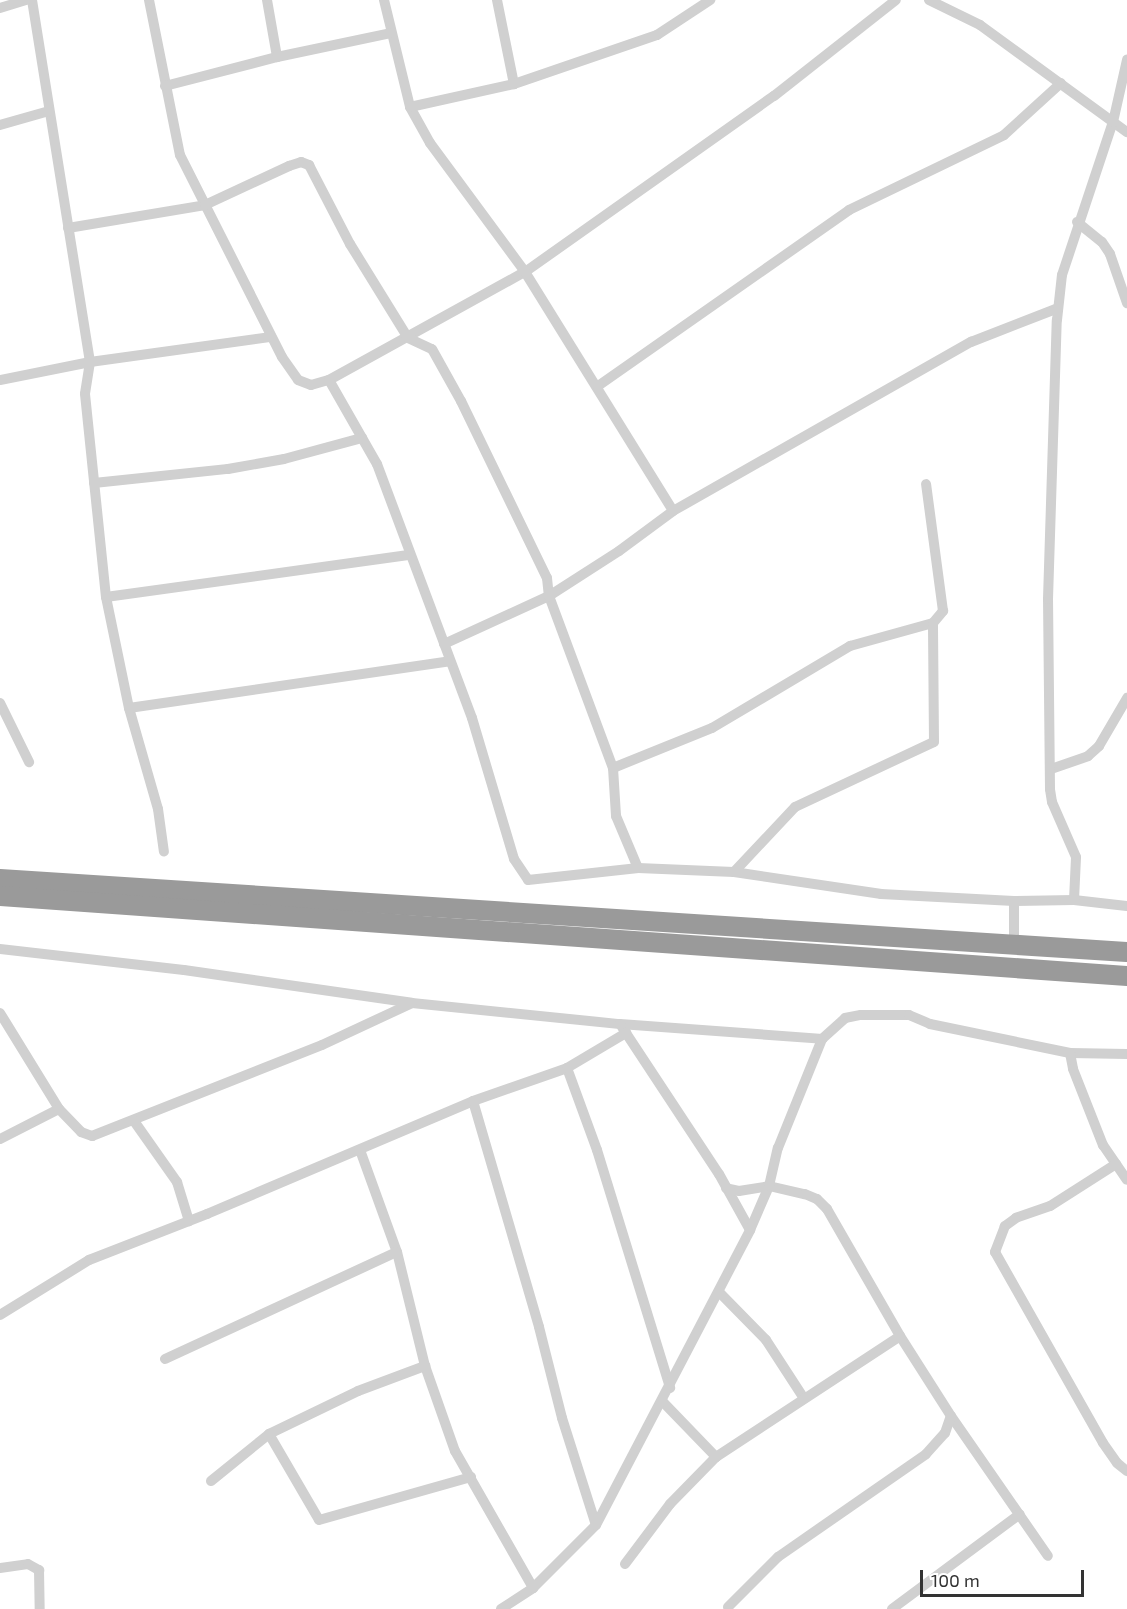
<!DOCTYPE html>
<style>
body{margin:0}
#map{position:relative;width:1127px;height:1609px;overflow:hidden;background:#fff;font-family:"Exo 2",sans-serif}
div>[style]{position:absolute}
.minor>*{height:10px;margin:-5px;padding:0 5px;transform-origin:5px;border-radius:5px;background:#d0d0d0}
.motorway>*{height:20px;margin:-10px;padding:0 10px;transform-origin:10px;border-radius:10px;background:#9a9a9a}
span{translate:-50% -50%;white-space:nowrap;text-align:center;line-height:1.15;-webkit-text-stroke:6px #fff;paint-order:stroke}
.scale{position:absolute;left:920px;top:1570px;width:164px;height:27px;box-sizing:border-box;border:3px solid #333;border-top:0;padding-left:8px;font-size:18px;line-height:21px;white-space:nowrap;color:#333;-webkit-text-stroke:4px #fff;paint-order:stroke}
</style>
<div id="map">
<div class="minor">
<div style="left:32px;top:0;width:367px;rotate:80.9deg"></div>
<div style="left:90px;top:362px;width:32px;rotate:99deg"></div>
<div style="left:85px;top:394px;width:204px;rotate:84.1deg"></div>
<div style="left:106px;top:597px;width:113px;rotate:78.3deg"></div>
<div style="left:129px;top:708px;width:105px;rotate:74deg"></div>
<div style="left:158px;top:809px;width:43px;rotate:82.1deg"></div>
<div style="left:149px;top:0;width:158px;rotate:78.7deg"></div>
<div style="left:180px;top:155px;width:226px;rotate:63.2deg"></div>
<div style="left:282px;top:357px;width:28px;rotate:55deg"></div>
<div style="left:298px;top:380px;width:14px;rotate:21deg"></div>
<div style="left:311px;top:385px;width:19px;rotate:-16deg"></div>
<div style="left:329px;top:380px;width:224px;rotate:-28.9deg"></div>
<div style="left:525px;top:272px;width:305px;rotate:-35.3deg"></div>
<div style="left:774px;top:96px;width:155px;rotate:-38.2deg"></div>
<div style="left:267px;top:0;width:58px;rotate:80deg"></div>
<div style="left:384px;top:0;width:110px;rotate:76.3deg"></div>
<div style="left:410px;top:107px;width:41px;rotate:60.9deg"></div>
<div style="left:430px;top:143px;width:160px;rotate:53.6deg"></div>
<div style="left:525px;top:272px;width:281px;rotate:58.2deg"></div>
<div style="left:497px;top:0;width:86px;rotate:78.6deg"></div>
<div style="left:929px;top:0;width:57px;rotate:26.1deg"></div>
<div style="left:980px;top:25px;width:182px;rotate:36.1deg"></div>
<div style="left:0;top:8px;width:28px;rotate:-17deg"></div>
<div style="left:165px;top:86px;width:116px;rotate:-14.5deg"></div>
<div style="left:277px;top:57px;width:116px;rotate:-11.9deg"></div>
<div style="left:410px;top:107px;width:107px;rotate:-12.5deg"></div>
<div style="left:514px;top:84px;width:151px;rotate:-18.9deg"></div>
<div style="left:657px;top:35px;width:64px;rotate:-33.4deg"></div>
<div style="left:0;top:125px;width:51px;rotate:-15.9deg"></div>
<div style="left:1077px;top:222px;width:32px;rotate:39deg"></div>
<div style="left:1102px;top:242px;width:14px;rotate:56deg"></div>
<div style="left:1110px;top:254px;width:52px;rotate:70.9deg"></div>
<div style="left:68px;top:228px;width:139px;rotate:-9.5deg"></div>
<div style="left:205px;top:205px;width:93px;rotate:-24.9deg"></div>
<div style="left:289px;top:166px;width:13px;rotate:-18deg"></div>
<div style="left:301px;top:162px;width:9px;rotate:21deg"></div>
<div style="left:309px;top:165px;width:89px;rotate:62.6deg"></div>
<div style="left:350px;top:244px;width:110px;rotate:58.3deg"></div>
<div style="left:408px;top:338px;width:26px;rotate:25deg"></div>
<div style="left:432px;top:349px;width:60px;rotate:60.9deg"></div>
<div style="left:461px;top:401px;width:197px;rotate:64.1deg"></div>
<div style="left:547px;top:578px;width:18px;rotate:84deg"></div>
<div style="left:549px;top:596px;width:184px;rotate:69.6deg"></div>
<div style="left:613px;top:768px;width:107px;rotate:-22deg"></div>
<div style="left:712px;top:728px;width:161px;rotate:-30.7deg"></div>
<div style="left:850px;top:646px;width:86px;rotate:-15.5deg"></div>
<div style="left:0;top:380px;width:92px;rotate:-11.3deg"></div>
<div style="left:90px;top:362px;width:183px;rotate:-7.9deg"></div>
<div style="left:329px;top:380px;width:97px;rotate:60.3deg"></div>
<div style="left:377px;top:464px;width:271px;rotate:69.5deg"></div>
<div style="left:472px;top:718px;width:147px;rotate:73.4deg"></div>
<div style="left:514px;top:859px;width:25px;rotate:56deg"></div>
<div style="left:528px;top:880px;width:111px;rotate:-6.2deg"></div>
<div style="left:638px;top:868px;width:96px;rotate:2.4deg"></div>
<div style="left:734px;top:872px;width:149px;rotate:8.5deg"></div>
<div style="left:881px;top:894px;width:133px;rotate:3deg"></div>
<div style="left:1014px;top:901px;width:60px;rotate:-1deg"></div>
<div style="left:1074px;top:900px;width:53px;rotate:6.5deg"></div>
<div style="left:598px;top:386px;width:307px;rotate:-35deg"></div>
<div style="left:849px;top:210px;width:172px;rotate:-25.8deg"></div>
<div style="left:1004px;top:135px;width:77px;rotate:-42.4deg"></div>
<div style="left:94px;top:483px;width:135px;rotate:-6deg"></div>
<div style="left:228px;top:469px;width:57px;rotate:-10.1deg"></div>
<div style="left:284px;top:459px;width:81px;rotate:-15.1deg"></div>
<div style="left:106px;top:597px;width:307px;rotate:-7.9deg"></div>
<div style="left:444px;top:644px;width:115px;rotate:-24.6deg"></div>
<div style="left:549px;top:596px;width:83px;rotate:-32.7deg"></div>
<div style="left:619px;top:551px;width:67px;rotate:-36.5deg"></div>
<div style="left:673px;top:511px;width:343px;rotate:-29.6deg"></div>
<div style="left:971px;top:342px;width:93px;rotate:-21.3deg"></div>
<div style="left:0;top:703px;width:66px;rotate:63.8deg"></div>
<div style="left:129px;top:708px;width:324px;rotate:-8.3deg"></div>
<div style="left:613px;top:768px;width:48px;rotate:86.4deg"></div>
<div style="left:616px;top:816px;width:56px;rotate:67.1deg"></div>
<div style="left:1051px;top:769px;width:39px;rotate:-19deg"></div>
<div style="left:1088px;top:756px;width:15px;rotate:-42deg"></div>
<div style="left:1099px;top:746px;width:56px;rotate:-59.7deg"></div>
<div style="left:734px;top:872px;width:89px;rotate:-46.8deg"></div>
<div style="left:795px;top:807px;width:153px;rotate:-25.1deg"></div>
<div style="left:934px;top:742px;width:119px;rotate:-90.5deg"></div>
<div style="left:933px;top:623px;width:16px;rotate:-50deg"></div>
<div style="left:943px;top:611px;width:128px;rotate:-97.6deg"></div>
<div style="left:1074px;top:900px;width:43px;rotate:-87.3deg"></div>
<div style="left:1076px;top:857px;width:60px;rotate:-113.6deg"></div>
<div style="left:1052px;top:802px;width:13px;rotate:-99deg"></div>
<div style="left:1050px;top:789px;width:190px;rotate:-90.6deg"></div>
<div style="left:1048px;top:599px;width:279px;rotate:-88.2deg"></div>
<div style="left:1057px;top:320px;width:45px;rotate:-83.7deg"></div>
<div style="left:1062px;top:275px;width:161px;rotate:-71.6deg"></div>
<div style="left:1113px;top:122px;width:64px;rotate:-77.3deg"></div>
<div style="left:1014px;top:943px;width:42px;rotate:-90deg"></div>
<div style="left:0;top:949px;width:185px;rotate:6.5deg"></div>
<div style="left:184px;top:970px;width:230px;rotate:8.2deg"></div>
<div style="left:412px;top:1003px;width:209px;rotate:5.8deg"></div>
<div style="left:620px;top:1024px;width:203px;rotate:4.2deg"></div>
<div style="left:822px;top:1039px;width:31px;rotate:-42deg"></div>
<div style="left:845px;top:1018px;width:16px;rotate:-11deg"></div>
<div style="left:861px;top:1015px;width:48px"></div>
<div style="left:909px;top:1015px;width:23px;rotate:23deg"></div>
<div style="left:930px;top:1024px;width:143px;rotate:11.7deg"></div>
<div style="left:1070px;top:1053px;width:57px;rotate:1deg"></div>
<div style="left:0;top:1013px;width:113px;rotate:58.4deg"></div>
<div style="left:59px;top:1109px;width:32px;rotate:46deg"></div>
<div style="left:81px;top:1132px;width:12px;rotate:20deg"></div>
<div style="left:92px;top:1136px;width:247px;rotate:-21.6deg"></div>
<div style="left:322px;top:1045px;width:99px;rotate:-25deg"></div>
<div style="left:622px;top:1027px;width:176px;rotate:56.6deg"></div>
<div style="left:719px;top:1174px;width:64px;rotate:61deg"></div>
<div style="left:1070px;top:1053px;width:16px;rotate:79deg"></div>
<div style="left:1073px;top:1069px;width:82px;rotate:68.5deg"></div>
<div style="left:1103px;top:1145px;width:42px;rotate:55.6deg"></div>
<div style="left:567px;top:1068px;width:87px;rotate:69.9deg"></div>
<div style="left:597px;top:1150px;width:249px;rotate:72.9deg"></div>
<div style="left:473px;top:1101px;width:235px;rotate:73.7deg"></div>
<div style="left:539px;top:1327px;width:94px;rotate:75.8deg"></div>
<div style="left:562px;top:1418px;width:112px;rotate:72.4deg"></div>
<div style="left:134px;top:1121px;width:75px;rotate:54.8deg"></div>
<div style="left:177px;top:1182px;width:41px;rotate:72.9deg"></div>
<div style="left:0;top:1139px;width:66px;rotate:-27deg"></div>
<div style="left:360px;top:1150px;width:109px;rotate:70.1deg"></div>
<div style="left:397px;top:1252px;width:117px;rotate:76.2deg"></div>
<div style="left:425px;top:1366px;width:90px;rotate:70.6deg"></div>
<div style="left:455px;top:1451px;width:158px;rotate:60.3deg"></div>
<div style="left:1116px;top:1164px;width:78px;rotate:147.5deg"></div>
<div style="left:1050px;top:1206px;width:36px;rotate:161deg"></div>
<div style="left:1016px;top:1218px;width:14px;rotate:144deg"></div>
<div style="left:1005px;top:1226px;width:28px;rotate:111deg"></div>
<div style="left:995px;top:1252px;width:219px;rotate:60.5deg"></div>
<div style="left:1103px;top:1443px;width:24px;rotate:55deg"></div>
<div style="left:1117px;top:1463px;width:13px;rotate:39deg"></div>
<div style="left:726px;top:1188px;width:13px;rotate:13deg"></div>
<div style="left:739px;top:1191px;width:30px;rotate:-9deg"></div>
<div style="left:769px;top:1186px;width:37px;rotate:13deg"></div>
<div style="left:805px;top:1194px;width:13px;rotate:23deg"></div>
<div style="left:817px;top:1199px;width:14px;rotate:45deg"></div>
<div style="left:827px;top:1209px;width:146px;rotate:60.1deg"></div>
<div style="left:900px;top:1336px;width:95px;rotate:57.5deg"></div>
<div style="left:951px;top:1416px;width:170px;rotate:55.3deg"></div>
<div style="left:719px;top:1292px;width:67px;rotate:45.6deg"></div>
<div style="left:766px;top:1340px;width:68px;rotate:57deg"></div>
<div style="left:0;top:1315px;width:105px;rotate:-31.7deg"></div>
<div style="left:89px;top:1260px;width:127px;rotate:-21.3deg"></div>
<div style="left:207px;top:1214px;width:289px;rotate:-23deg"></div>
<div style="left:473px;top:1101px;width:100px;rotate:-19.3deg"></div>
<div style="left:567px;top:1068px;width:69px;rotate:-30.7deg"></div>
<div style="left:165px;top:1359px;width:255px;rotate:-24.8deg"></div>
<div style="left:662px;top:1401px;width:78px;rotate:46deg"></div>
<div style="left:269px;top:1434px;width:99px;rotate:59.8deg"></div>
<div style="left:319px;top:1520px;width:158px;rotate:-15.8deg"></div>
<div style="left:211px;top:1481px;width:75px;rotate:-39deg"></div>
<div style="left:269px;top:1434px;width:99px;rotate:-25.8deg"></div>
<div style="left:358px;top:1391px;width:72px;rotate:-20.5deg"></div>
<div style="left:625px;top:1564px;width:75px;rotate:-53.1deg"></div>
<div style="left:670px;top:1504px;width:66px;rotate:-45.6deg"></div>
<div style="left:716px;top:1457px;width:220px;rotate:-33.3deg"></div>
<div style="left:0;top:1568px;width:28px;rotate:-8deg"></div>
<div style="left:28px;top:1564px;width:13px;rotate:29deg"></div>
<div style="left:39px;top:1570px;width:39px;rotate:89deg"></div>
<div style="left:728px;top:1607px;width:71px;rotate:-45deg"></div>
<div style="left:778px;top:1557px;width:180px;rotate:-34.8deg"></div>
<div style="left:926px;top:1454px;width:28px;rotate:-48deg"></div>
<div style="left:945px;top:1433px;width:18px;rotate:-71deg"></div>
<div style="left:501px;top:1609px;width:38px;rotate:-33deg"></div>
<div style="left:533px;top:1588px;width:89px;rotate:-45deg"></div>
<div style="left:596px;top:1525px;width:333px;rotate:-62.4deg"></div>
<div style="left:750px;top:1230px;width:48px;rotate:-66.6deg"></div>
<div style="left:769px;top:1186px;width:39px;rotate:-77deg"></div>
<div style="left:778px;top:1148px;width:118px;rotate:-68deg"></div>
<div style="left:892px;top:1609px;width:159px;rotate:-36.6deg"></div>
</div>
<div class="motorway">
<div style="left:0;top:879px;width:1129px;rotate:3.71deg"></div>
<div style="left:0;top:896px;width:1130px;rotate:4.06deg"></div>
</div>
<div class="scale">100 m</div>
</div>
